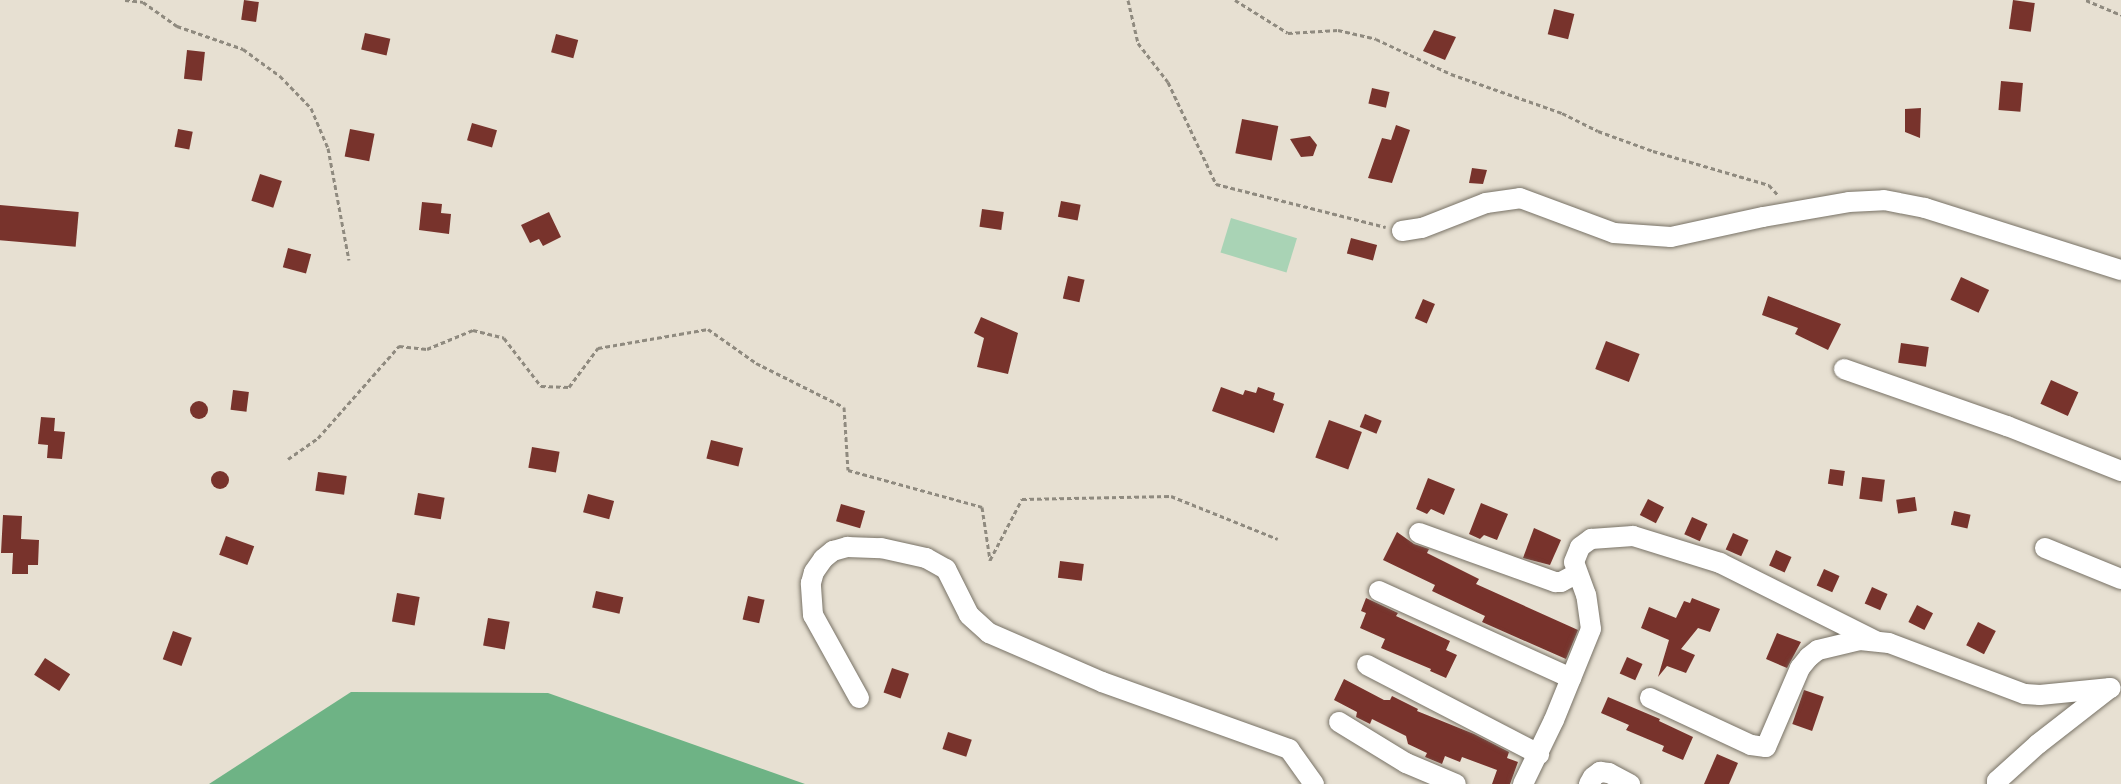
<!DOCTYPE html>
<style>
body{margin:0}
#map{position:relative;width:2121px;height:784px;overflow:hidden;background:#e7e0d2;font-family:"Libre Baskerville",serif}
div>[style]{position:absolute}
.green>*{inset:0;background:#a9d3b5;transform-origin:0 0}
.forest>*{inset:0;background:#6eb385}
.building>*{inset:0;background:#78332c;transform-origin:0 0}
.round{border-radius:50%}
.path>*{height:3px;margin-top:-1.5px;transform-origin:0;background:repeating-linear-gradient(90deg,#8f8a7f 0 4.5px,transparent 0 7.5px)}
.roads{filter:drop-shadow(0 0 2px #787266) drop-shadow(0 0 2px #787266)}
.street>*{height:20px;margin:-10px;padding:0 10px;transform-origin:10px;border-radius:10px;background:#fff}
span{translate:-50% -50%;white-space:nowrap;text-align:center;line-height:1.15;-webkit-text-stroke:6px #fff;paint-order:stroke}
</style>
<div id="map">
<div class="green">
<div style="left:1231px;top:218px;width:69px;height:36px;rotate:17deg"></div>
</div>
<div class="forest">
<div style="clip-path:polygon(351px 692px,548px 693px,805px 784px,209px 784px)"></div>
</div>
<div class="building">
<div style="left:244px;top:0;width:15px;height:20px;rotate:8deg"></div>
<div style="left:2013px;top:0;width:22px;height:29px;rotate:8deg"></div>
<div style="left:1554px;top:9px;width:21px;height:26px;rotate:14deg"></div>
<div style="clip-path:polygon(1434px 30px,1456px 37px,1445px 60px,1423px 51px)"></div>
<div style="left:365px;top:33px;width:26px;height:17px;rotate:13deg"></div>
<div style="left:556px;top:34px;width:23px;height:19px;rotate:15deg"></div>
<div style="left:187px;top:50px;width:18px;height:29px;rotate:6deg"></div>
<div style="left:2001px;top:81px;width:22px;height:29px;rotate:5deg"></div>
<div style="left:1372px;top:88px;width:18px;height:16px;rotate:13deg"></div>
<div style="clip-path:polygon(1921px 108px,1920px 138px,1905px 132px,1905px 109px)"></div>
<div style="left:1242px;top:119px;width:37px;height:35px;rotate:11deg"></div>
<div style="left:472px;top:123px;width:26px;height:18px;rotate:16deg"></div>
<div style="clip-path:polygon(1396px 125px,1410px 130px,1392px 183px,1368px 178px,1382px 138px,1391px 140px)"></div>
<div style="left:178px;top:129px;width:15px;height:18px;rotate:11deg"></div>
<div style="left:350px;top:129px;width:25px;height:28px;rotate:11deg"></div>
<div style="clip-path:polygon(1310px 136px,1317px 145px,1313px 156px,1301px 157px,1290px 139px)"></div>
<div style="clip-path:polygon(1472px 168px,1487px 170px,1483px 184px,1469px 183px)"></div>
<div style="left:260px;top:174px;width:23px;height:28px;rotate:18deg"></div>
<div style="left:1061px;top:201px;width:20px;height:16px;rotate:11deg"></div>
<div style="clip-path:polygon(422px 202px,442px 204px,441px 213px,451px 214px,449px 234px,419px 230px)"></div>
<div style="left:0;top:205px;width:79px;height:35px;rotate:5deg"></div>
<div style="left:982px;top:209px;width:22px;height:18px;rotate:8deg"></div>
<div style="clip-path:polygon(549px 212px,561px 237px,543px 246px,539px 239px,530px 243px,521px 225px)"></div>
<div style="left:1351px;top:238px;width:27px;height:16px;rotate:15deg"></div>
<div style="left:288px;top:248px;width:24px;height:20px;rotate:15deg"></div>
<div style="left:1068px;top:276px;width:17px;height:23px;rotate:13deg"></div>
<div style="left:1961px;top:277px;width:31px;height:25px;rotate:25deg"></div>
<div style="clip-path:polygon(1768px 296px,1841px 324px,1828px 350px,1795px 334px,1798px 328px,1762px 315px)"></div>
<div style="left:1423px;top:299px;width:13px;height:21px;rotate:23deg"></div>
<div style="clip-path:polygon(981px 317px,1018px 333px,1008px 374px,977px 367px,984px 338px,974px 333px)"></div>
<div style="left:1606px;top:341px;width:36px;height:30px;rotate:21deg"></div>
<div style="left:1901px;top:343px;width:28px;height:20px;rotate:8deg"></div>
<div style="left:2051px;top:380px;width:30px;height:26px;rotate:24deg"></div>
<div style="clip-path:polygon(1221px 387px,1243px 395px,1245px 390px,1256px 393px,1258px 387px,1275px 393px,1273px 400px,1284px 404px,1274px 433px,1212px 411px)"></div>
<div style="left:233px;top:390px;width:16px;height:20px;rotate:7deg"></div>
<div class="round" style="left:190px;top:401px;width:18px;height:18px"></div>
<div style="left:1365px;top:414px;width:18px;height:14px;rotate:22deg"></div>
<div style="clip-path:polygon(41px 417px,55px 418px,54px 431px,65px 432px,62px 459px,47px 458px,48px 445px,38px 444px)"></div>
<div style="left:1329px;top:420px;width:35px;height:40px;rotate:20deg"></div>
<div style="left:711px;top:440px;width:33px;height:19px;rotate:14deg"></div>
<div style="left:532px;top:447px;width:28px;height:21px;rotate:10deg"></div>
<div style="left:1830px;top:469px;width:15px;height:15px;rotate:8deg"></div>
<div class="round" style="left:211px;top:471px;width:18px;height:18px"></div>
<div style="left:318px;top:472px;width:29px;height:19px;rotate:8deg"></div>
<div style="left:1862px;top:477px;width:23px;height:22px;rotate:7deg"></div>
<div style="clip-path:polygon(1428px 478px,1455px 489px,1444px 515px,1431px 509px,1427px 514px,1416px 509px)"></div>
<div style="left:418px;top:493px;width:27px;height:22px;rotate:10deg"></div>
<div style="left:588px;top:494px;width:27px;height:19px;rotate:15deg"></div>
<div style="left:1915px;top:497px;width:14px;height:19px;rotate:82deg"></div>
<div style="left:1648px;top:499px;width:18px;height:18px;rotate:27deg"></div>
<div style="clip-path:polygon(1481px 503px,1508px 514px,1497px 540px,1484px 535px,1480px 539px,1469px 534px)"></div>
<div style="left:841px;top:504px;width:25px;height:18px;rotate:16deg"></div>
<div style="left:1954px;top:511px;width:17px;height:14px;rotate:13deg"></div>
<div style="clip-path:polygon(3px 515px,22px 516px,21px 539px,39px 540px,38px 565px,28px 565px,28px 574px,12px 574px,13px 553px,1px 553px)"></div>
<div style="left:1692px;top:517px;width:17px;height:19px;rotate:24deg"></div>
<div style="clip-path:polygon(1534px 528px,1561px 540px,1550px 565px,1523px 558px)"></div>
<div style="clip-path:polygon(1397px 532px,1414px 544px,1429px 549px,1427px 553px,1479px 579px,1476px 584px,1578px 630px,1566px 659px,1482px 622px,1485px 616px,1432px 591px,1435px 585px,1383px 560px)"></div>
<div style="left:1733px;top:533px;width:17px;height:18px;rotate:24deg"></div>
<div style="left:226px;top:536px;width:30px;height:20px;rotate:20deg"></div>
<div style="left:1776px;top:550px;width:17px;height:17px;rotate:24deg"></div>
<div style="left:1060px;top:561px;width:24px;height:17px;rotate:7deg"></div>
<div style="left:1824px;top:569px;width:17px;height:18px;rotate:24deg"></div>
<div style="left:1872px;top:587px;width:17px;height:18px;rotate:24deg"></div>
<div style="left:596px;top:591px;width:28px;height:17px;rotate:13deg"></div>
<div style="left:397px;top:593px;width:23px;height:29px;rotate:10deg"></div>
<div style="left:748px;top:596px;width:17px;height:24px;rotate:13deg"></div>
<div style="clip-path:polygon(1366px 598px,1398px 613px,1396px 616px,1450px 641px,1446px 650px,1457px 655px,1446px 678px,1430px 671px,1431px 669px,1381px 648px,1385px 639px,1360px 628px,1366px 613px,1361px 611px)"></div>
<div style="clip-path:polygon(1692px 598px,1720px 609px,1710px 632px,1698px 628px,1681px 649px,1695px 655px,1686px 673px,1667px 666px,1658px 677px,1669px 640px,1641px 628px,1649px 607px,1676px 618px,1684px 601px,1690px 603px)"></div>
<div style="left:1917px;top:605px;width:18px;height:19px;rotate:27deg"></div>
<div style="left:488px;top:618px;width:22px;height:28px;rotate:10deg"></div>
<div style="left:1978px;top:622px;width:20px;height:26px;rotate:27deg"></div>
<div style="left:173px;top:631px;width:20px;height:30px;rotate:20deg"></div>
<div style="clip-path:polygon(1777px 633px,1801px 642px,1787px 668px,1766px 659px)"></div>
<div style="left:1627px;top:657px;width:17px;height:18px;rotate:24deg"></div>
<div style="left:45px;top:658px;width:30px;height:20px;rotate:33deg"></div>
<div style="left:892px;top:668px;width:18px;height:26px;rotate:19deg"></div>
<div style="clip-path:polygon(1344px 679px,1384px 700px,1390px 700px,1392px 696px,1418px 709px,1417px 711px,1474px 734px,1509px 752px,1507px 758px,1518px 762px,1510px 784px,1492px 784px,1497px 770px,1462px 757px,1460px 762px,1445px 756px,1442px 764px,1425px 757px,1427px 753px,1408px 744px,1406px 736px,1372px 719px,1370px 724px,1356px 717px,1357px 712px,1334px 700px)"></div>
<div style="left:1804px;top:690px;width:21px;height:36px;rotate:19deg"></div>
<div style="clip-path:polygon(1608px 697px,1660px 719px,1659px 721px,1693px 737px,1683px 760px,1662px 751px,1664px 746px,1626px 730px,1629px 725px,1601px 713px)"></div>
<div style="left:948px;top:732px;width:25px;height:18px;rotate:18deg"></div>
<div style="clip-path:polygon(1717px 754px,1738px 763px,1729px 784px,1704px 784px)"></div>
</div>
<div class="path">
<div style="left:125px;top:0;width:18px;rotate:6deg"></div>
<div style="left:143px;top:2px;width:42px;rotate:35.2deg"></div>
<div style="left:177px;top:26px;width:70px;rotate:19.2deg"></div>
<div style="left:243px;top:49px;width:46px;rotate:36.1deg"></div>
<div style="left:280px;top:76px;width:45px;rotate:45.9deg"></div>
<div style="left:311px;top:108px;width:43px;rotate:67deg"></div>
<div style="left:328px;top:148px;width:114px;rotate:79.4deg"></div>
<div style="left:1128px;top:0;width:44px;rotate:76.9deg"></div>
<div style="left:1138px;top:43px;width:49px;rotate:52.4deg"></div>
<div style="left:1168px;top:82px;width:113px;rotate:64.8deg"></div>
<div style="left:1216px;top:184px;width:175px;rotate:14.2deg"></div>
<div style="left:1235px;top:0;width:62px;rotate:31.9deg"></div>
<div style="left:1288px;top:33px;width:50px;rotate:-3.4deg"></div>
<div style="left:1338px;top:30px;width:39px;rotate:13deg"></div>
<div style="left:1376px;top:39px;width:83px;rotate:25deg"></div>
<div style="left:1451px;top:74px;width:118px;rotate:19.4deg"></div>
<div style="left:1562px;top:113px;width:40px;rotate:26.6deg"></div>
<div style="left:1598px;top:131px;width:59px;rotate:20deg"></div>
<div style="left:1653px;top:151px;width:121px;rotate:16.3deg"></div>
<div style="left:1769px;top:185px;width:13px;rotate:48deg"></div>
<div style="left:2086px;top:0;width:38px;rotate:23deg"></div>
<div style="left:288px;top:459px;width:37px;rotate:-35deg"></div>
<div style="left:318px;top:438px;width:123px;rotate:-48.6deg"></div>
<div style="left:399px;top:346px;width:28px;rotate:6deg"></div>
<div style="left:427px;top:349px;width:50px;rotate:-22.4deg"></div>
<div style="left:473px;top:330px;width:32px;rotate:14deg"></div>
<div style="left:504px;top:338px;width:61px;rotate:52.4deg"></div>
<div style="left:541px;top:386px;width:28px;rotate:2deg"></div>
<div style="left:569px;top:387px;width:49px;rotate:-53.4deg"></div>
<div style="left:598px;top:348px;width:112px;rotate:-9.8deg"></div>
<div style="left:708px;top:329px;width:59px;rotate:35.3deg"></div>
<div style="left:756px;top:363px;width:98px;rotate:26.6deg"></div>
<div style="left:844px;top:407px;width:63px;rotate:86.4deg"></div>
<div style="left:848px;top:470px;width:139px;rotate:15.4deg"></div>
<div style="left:982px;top:507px;width:54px;rotate:81.4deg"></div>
<div style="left:990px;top:560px;width:69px;rotate:-62.3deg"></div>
<div style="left:1022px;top:499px;width:149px;rotate:-1.2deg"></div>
<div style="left:1171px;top:496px;width:115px;rotate:21.9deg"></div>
</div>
<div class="roads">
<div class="street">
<div style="left:1402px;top:231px;width:20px;rotate:-9deg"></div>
<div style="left:1422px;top:228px;width:69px;rotate:-21.3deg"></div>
<div style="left:1486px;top:203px;width:34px;rotate:-8deg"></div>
<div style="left:1520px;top:198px;width:100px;rotate:20.4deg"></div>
<div style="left:1614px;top:233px;width:57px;rotate:4deg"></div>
<div style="left:1671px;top:237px;width:94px;rotate:-12.3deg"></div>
<div style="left:1763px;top:217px;width:87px;rotate:-9.9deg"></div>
<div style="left:1849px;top:202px;width:35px;rotate:-3deg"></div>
<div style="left:1884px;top:200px;width:42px;rotate:11deg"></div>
<div style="left:1925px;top:208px;width:206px;rotate:17.6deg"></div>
<div style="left:1844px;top:369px;width:173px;rotate:19.3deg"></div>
<div style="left:2007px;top:426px;width:123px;rotate:21.5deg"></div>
<div style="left:1419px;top:533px;width:145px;rotate:19.8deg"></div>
<div style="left:1555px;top:582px;width:6px"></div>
<div style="left:1561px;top:582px;width:17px;rotate:-28deg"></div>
<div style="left:2045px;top:548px;width:82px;rotate:22.2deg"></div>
<div style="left:1379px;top:591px;width:211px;rotate:24.4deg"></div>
<div style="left:1367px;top:665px;width:194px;rotate:27.4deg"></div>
<div style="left:859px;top:698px;width:95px;rotate:-119deg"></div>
<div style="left:813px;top:615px;width:32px;rotate:-94deg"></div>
<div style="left:811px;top:583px;width:11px;rotate:-75deg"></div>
<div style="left:814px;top:572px;width:16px;rotate:-55deg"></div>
<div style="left:823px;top:559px;width:13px;rotate:-39deg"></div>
<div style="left:833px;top:551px;width:15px;rotate:-16deg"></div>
<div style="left:847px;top:547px;width:34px;rotate:2deg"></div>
<div style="left:881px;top:548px;width:46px;rotate:12.5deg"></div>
<div style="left:926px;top:558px;width:23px;rotate:29deg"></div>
<div style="left:946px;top:569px;width:51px;rotate:63.4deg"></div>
<div style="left:969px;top:615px;width:27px;rotate:42deg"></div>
<div style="left:989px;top:633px;width:123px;rotate:23.4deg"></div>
<div style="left:1102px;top:682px;width:199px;rotate:19.7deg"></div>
<div style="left:1289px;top:749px;width:43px;rotate:54.5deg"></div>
<div style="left:1650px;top:698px;width:111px;rotate:25deg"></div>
<div style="left:1751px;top:745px;width:15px;rotate:8deg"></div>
<div style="left:1766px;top:747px;width:86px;rotate:-66.7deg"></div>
<div style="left:1800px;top:668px;width:14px;rotate:-51deg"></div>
<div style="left:1809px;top:657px;width:11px;rotate:-38deg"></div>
<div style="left:1818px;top:650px;width:43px;rotate:-13.4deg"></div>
<div style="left:1860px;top:640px;width:29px;rotate:6deg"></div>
<div style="left:1889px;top:643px;width:145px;rotate:20.6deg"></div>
<div style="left:2025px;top:694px;width:15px;rotate:4deg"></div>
<div style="left:2040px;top:695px;width:71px;rotate:-5.6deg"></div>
<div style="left:1339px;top:722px;width:79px;rotate:31.5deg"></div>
<div style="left:1406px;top:763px;width:54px;rotate:22.8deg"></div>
<div style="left:1523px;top:784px;width:71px;rotate:-64.2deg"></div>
<div style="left:1554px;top:720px;width:98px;rotate:-67.9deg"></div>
<div style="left:1591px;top:629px;width:34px;rotate:-98deg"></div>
<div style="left:1586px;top:595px;width:35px;rotate:-110deg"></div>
<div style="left:1574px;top:562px;width:16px;rotate:-68deg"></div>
<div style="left:1580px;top:547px;width:14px;rotate:-36deg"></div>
<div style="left:1591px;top:539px;width:42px;rotate:-4.1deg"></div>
<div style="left:1633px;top:536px;width:91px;rotate:17.2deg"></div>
<div style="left:1720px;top:563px;width:174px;rotate:26.6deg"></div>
<div style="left:1589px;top:784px;width:8px;rotate:-60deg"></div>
<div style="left:1593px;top:777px;width:9px;rotate:-36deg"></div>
<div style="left:1600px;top:772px;width:9px;rotate:6deg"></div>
<div style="left:1609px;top:773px;width:24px;rotate:28deg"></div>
<div style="left:1997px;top:784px;width:3px;rotate:-90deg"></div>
<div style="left:1997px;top:781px;width:55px;rotate:-42.1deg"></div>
<div style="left:2038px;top:744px;width:91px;rotate:-37.9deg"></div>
</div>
</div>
</div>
